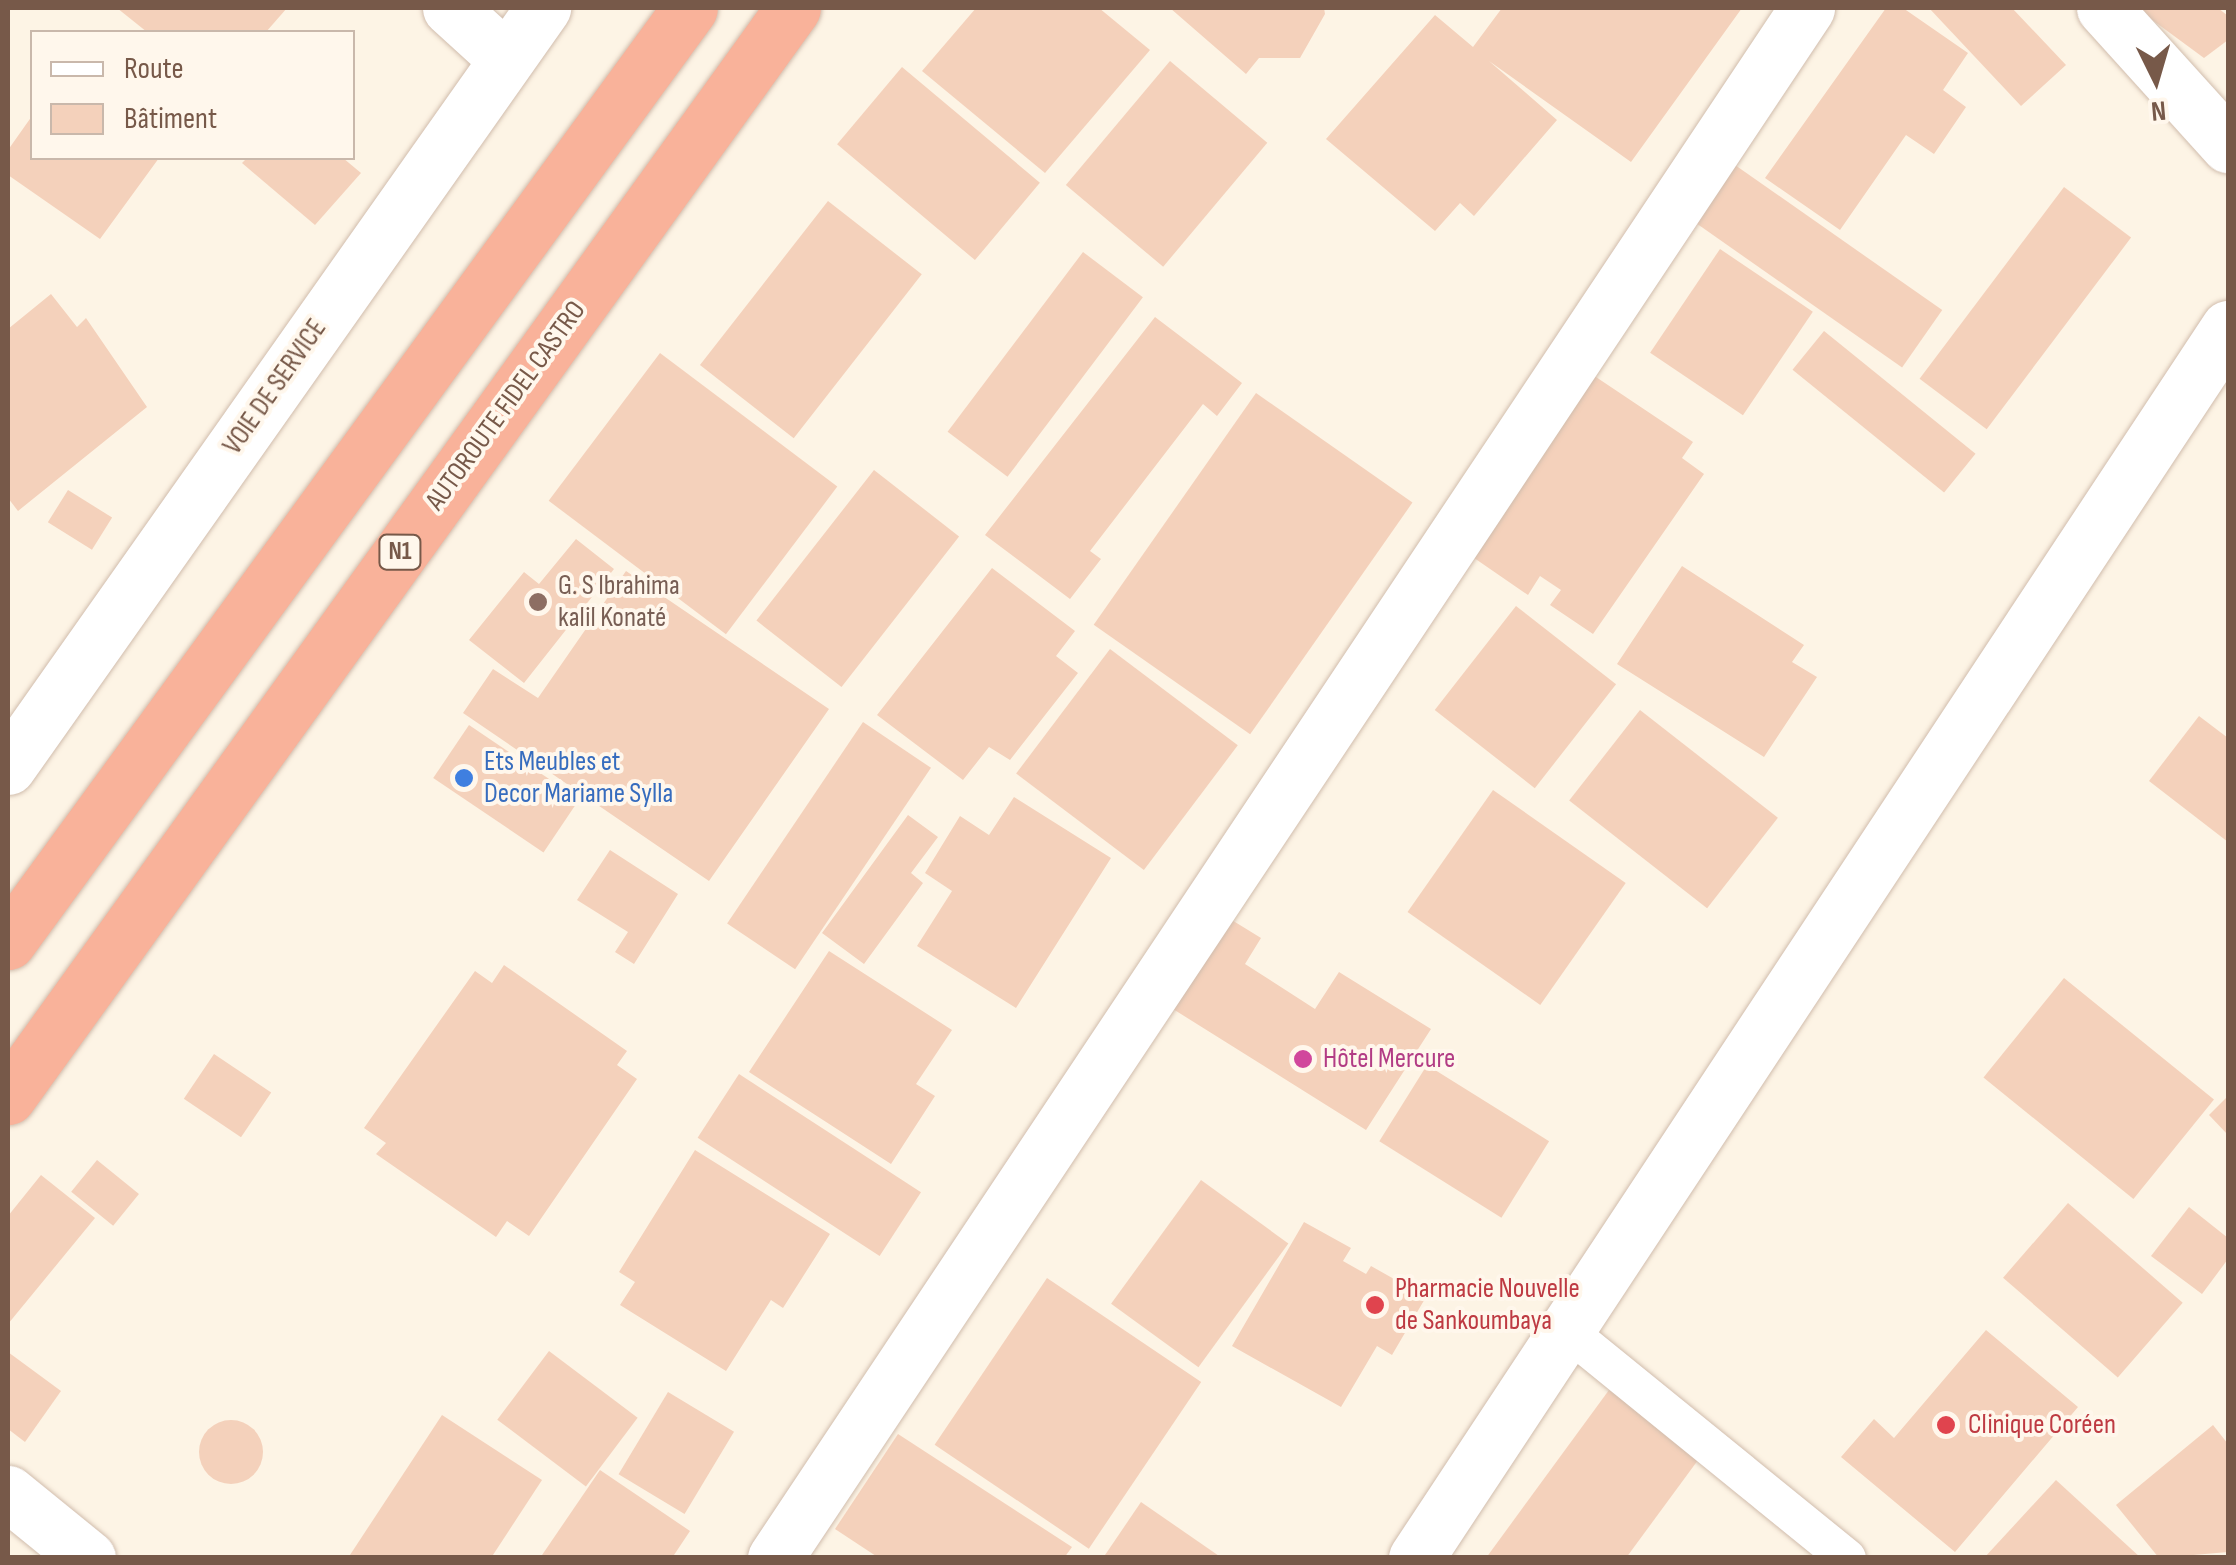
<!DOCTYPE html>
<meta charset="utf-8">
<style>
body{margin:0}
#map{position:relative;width:2236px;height:1565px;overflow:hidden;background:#fdf4e5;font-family:"Sofia Sans Condensed",sans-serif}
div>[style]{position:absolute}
.building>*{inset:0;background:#f4d1bb;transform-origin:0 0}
.round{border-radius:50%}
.roads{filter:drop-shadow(0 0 2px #d1bdad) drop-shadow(0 0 2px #d1bdad)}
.lane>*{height:38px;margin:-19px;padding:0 19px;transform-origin:19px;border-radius:19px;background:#fff}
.street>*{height:55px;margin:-27.5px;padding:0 27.5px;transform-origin:27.5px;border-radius:27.5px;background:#fff}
.highway>*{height:55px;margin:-27.5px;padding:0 27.5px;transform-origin:27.5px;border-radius:27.5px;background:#f9b29a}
.dots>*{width:28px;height:28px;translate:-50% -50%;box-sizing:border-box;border:5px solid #fff7ec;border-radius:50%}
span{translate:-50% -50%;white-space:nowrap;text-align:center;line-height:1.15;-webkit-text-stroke:8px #fff7ec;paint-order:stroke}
.shield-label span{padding:2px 8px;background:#fff7ec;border:2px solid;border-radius:8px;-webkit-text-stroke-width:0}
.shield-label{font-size:25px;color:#775949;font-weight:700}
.street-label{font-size:28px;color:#775949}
.education-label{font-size:28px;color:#785e54}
.left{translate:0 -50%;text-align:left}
.shop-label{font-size:28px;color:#366cbe}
.hotel-label{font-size:28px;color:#b23c85}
.health-label{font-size:28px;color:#be3a42}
.frame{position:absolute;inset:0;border:10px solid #775949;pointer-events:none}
.legend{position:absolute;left:30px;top:30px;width:325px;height:130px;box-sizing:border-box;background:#fff7ec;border:2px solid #c9b8ab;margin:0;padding:12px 18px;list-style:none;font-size:30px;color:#775949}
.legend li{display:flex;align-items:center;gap:20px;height:50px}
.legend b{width:50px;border:2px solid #c9b8ab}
.north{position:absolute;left:2106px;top:30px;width:100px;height:100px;-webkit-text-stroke:8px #fff7ec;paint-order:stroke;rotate:175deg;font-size:28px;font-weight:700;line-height:40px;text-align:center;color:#775949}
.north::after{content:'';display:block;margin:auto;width:35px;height:45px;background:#775949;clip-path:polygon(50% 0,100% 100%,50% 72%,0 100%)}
</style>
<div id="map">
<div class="building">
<div style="clip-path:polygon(117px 8px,287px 8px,266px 32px,147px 32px)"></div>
<div style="clip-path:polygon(976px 8px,1099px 8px,1150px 50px,1045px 173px,922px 71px)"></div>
<div style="clip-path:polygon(1170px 8px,1324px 8px,1325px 14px,1300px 58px,1259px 58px,1246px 74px)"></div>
<div style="clip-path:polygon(1502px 8px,1742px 8px,1631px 162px,1489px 61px,1557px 120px,1474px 216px,1460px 203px,1435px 231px,1326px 139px,1435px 15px,1473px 47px)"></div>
<div style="clip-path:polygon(1886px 8px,1903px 8px,1968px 53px,1943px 90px,1966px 107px,1934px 154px,1906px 135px,1840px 230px,1765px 178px)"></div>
<div style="clip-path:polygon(1929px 8px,2012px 8px,2066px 65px,2021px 106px)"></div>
<div style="clip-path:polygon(2136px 8px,2218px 8px,2228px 16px,2228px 40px,2204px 58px)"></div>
<div style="left:1170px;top:61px;width:127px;height:162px;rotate:40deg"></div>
<div style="left:902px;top:67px;width:180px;height:101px;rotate:40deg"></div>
<div style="clip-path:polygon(32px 116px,32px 158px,159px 158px,100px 239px,8px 175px,8px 150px)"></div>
<div style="clip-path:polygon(247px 158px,343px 158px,361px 173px,315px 225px,242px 163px)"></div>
<div style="left:1735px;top:165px;width:253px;height:70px;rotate:35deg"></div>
<div style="left:2064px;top:187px;width:84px;height:240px;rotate:37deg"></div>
<div style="left:828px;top:201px;width:119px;height:208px;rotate:38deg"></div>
<div style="left:1720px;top:249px;width:112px;height:125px;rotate:34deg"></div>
<div style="left:1083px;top:252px;width:75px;height:225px;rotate:37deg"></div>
<div style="clip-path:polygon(51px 294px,77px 327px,86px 318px,147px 407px,18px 511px,8px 498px,8px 329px)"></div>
<div style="clip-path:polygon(1155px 317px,1242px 383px,1217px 416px,1203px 404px,1090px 551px,1101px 559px,1070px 599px,985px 535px)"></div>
<div style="left:1824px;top:331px;width:195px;height:50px;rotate:39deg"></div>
<div style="left:660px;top:353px;width:222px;height:185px;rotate:37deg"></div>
<div style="clip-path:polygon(1587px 371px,1693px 442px,1682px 458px,1704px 474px,1593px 634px,1550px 605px,1561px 590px,1540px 576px,1528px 595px,1464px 551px)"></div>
<div style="left:1256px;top:393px;width:191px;height:283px;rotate:35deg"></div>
<div style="left:874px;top:470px;width:108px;height:191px;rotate:38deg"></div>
<div style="left:68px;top:490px;width:52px;height:38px;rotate:32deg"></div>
<div style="clip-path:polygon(576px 539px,614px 569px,524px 683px,469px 640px,524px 572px,539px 584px)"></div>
<div style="clip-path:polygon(1682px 566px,1804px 645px,1792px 662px,1817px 677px,1764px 757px,1617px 664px)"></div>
<div style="clip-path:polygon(992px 568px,1075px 631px,1056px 656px,1078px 673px,1010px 760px,989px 747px,963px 780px,877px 715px)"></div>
<div style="clip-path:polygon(626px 571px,829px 709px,709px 881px,463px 713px,493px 669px,538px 698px)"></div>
<div style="left:1516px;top:606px;width:127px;height:132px;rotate:38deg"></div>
<div style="left:1110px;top:649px;width:160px;height:156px;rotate:37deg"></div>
<div style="left:1640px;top:710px;width:175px;height:115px;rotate:38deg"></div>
<div style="clip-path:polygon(2199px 716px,2228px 738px,2228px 842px,2149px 781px)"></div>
<div style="left:863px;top:722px;width:82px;height:243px;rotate:34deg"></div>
<div style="left:469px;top:725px;width:133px;height:64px;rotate:34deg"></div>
<div style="left:1493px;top:790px;width:162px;height:149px;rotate:35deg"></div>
<div style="clip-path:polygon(1014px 797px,1111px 858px,1016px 1008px,917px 946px,952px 891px,925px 873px,960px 816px,989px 835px)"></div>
<div style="clip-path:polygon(908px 815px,938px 837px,911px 873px,923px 883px,864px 964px,822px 933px)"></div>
<div style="clip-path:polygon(610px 850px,678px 894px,634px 964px,615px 952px,628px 932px,577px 900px)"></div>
<div style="clip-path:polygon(1222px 914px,1261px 938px,1245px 964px,1315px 1009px,1339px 972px,1431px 1029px,1366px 1130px,1165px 1004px)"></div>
<div style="clip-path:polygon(829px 951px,952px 1030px,916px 1084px,935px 1096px,891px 1164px,749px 1072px)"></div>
<div style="clip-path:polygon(504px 965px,627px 1051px,617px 1065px,637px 1079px,529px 1236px,507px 1221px,496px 1237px,376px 1154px,386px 1143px,364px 1128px,475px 971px,492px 983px)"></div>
<div style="left:2064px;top:978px;width:193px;height:128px;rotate:39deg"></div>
<div style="left:214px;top:1054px;width:69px;height:54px;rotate:34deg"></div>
<div style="left:1427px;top:1065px;width:144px;height:90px;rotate:32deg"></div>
<div style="left:739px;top:1074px;width:217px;height:76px;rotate:33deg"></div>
<div style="clip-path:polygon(2228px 1096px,2228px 1135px,2209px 1115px)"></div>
<div style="clip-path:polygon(695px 1150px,830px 1234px,783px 1308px,771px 1300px,726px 1371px,620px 1305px,635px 1282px,619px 1272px)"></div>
<div style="left:97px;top:1160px;width:54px;height:41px;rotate:39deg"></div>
<div style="clip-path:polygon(41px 1175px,95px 1218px,8px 1324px,8px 1216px)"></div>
<div style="left:1201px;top:1180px;width:108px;height:153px;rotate:36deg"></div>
<div style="left:2068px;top:1203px;width:152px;height:99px;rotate:41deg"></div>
<div style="clip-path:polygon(2189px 1207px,2228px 1238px,2228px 1259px,2202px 1294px,2151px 1256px)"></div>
<div style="clip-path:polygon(1304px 1222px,1351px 1248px,1343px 1261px,1366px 1274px,1371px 1266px,1426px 1297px,1392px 1355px,1377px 1346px,1341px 1407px,1232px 1346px)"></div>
<div style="left:1047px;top:1278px;width:186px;height:201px;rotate:34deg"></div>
<div style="clip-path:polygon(1986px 1330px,2078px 1407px,1955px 1552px,1841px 1457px,1874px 1419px,1894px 1438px)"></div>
<div style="left:549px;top:1351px;width:111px;height:86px;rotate:37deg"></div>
<div style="clip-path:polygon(8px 1352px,61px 1391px,25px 1442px,8px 1429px)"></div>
<div style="clip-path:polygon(1609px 1390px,1701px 1456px,1626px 1558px,1486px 1558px)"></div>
<div style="left:668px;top:1392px;width:77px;height:96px;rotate:31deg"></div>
<div style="clip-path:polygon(442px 1415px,542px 1480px,491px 1558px,348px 1558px)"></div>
<div class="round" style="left:199px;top:1420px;width:64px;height:64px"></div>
<div style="clip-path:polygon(2213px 1425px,2228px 1444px,2228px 1552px,2159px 1558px,2116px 1505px)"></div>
<div style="clip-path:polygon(898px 1434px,1072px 1547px,1064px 1558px,879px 1558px,835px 1529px)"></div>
<div style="clip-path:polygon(600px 1470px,690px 1531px,672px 1558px,540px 1558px)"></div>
<div style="clip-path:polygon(2056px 1480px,2141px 1558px,1984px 1558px)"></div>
<div style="clip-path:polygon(1141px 1502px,1222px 1558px,1103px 1558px)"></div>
</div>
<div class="roads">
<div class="lane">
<div style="left:1566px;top:1330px;width:362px;rotate:39.1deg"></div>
</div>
<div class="street">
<div style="left:450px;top:8px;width:76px;rotate:42.3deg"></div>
<div style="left:2104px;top:8px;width:185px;rotate:47.9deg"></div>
<div style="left:8px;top:767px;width:929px;rotate:-54.82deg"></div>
<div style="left:8px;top:1493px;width:103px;rotate:39.1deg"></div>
<div style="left:775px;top:1558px;width:1862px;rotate:-56.34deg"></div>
<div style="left:1416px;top:1558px;width:1474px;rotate:-56.57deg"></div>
</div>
<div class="highway">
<div style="left:8px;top:942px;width:1156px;rotate:-53.86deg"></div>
<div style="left:8px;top:1097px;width:1342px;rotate:-54.21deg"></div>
</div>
</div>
<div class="dots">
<div style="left:538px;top:602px;background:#8d6e63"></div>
<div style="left:464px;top:778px;background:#3f7fe0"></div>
<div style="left:1303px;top:1059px;background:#d1479c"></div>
<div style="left:1375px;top:1305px;background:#e0444e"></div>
<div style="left:1946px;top:1425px;background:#e0444e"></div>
</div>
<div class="shield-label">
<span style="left:400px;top:552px">N1</span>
</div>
<div class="street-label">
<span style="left:275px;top:387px;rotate:-55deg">VOIE DE SERVICE</span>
<span style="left:506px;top:406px;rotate:-54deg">AUTOROUTE FIDEL CASTRO</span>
</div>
<div class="education-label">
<span class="left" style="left:558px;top:602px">G. S Ibrahima<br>kalil Konaté</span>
</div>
<div class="shop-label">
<span class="left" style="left:484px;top:778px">Ets Meubles et<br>Decor Mariame Sylla</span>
</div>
<div class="hotel-label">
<span class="left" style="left:1323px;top:1059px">Hôtel Mercure</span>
</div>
<div class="health-label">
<span class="left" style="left:1395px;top:1305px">Pharmacie Nouvelle<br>de Sankoumbaya</span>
<span class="left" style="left:1968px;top:1425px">Clinique Coréen</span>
</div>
<div class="frame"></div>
<ul class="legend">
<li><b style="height:12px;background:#fff"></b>Route</li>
<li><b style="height:28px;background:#f4d1bb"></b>Bâtiment</li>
</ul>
<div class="north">N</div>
</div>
